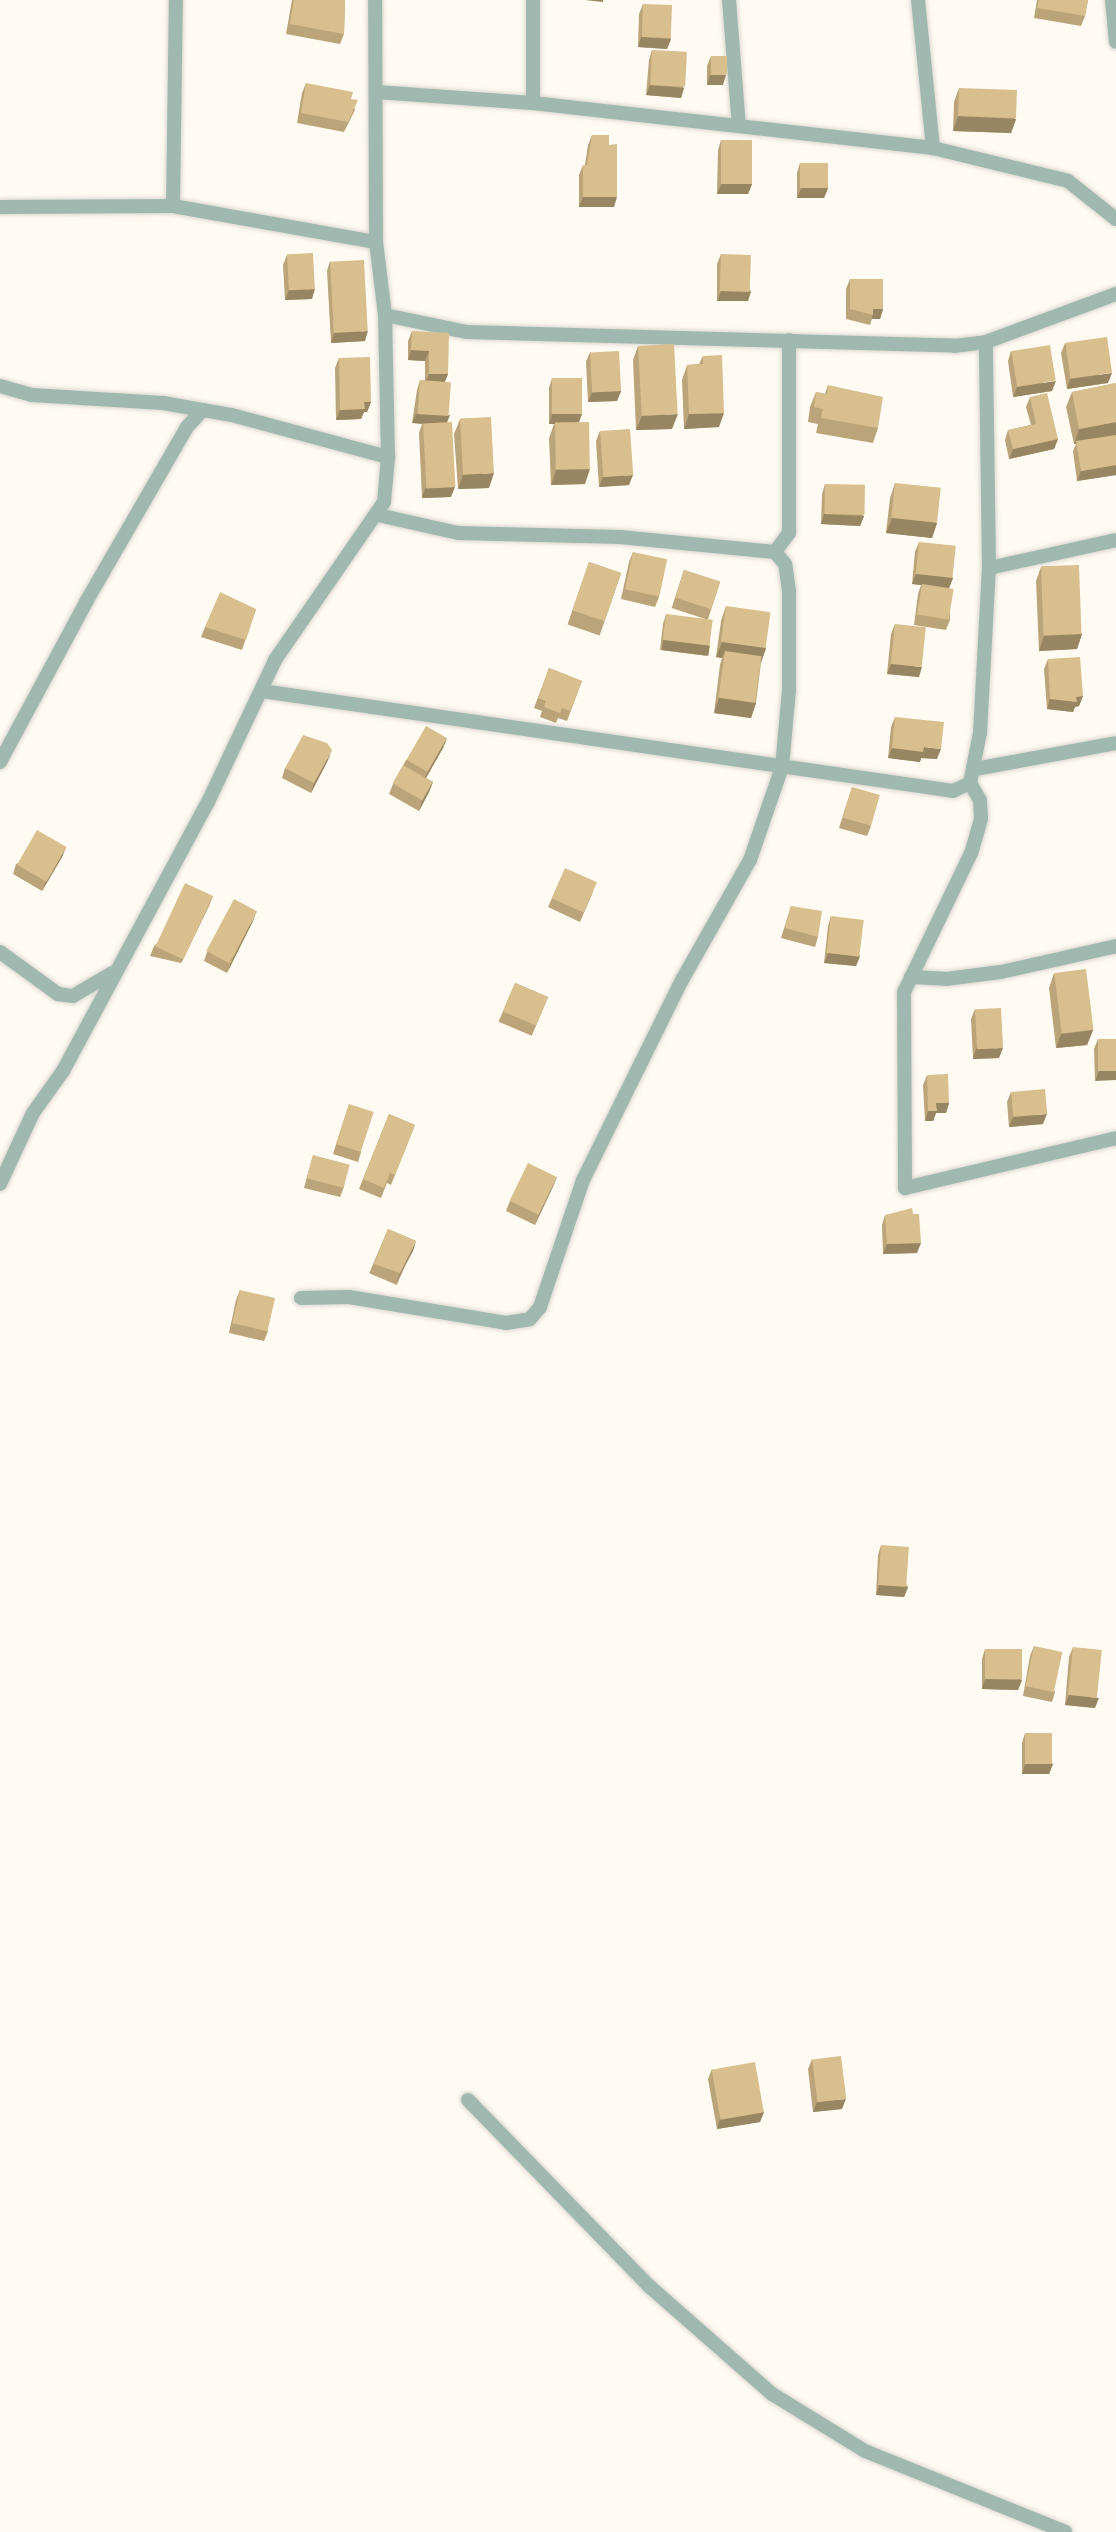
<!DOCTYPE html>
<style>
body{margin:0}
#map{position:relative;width:1116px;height:2532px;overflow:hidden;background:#fffbf3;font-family:Bitter,serif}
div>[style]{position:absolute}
.roads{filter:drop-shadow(0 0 2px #dcd8d1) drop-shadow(0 0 2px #dcd8d1)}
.street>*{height:14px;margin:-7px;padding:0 7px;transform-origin:7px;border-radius:7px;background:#9fb9b0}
.wall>*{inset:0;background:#bba47a;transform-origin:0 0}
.shaded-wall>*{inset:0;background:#988663;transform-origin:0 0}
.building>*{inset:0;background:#d9bf8e;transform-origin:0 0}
span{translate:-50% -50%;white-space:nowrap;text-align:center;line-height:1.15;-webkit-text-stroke:8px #fff;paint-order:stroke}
</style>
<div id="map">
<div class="roads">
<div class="street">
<div style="left:729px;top:0;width:126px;rotate:85.5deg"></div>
<div style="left:918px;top:0;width:149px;rotate:84.2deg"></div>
<div style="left:1112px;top:0;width:42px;rotate:84.6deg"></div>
<div style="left:376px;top:92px;width:157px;rotate:4deg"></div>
<div style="left:533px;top:103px;width:403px;rotate:6.4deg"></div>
<div style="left:933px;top:148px;width:139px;rotate:13.7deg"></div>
<div style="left:1068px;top:181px;width:61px;rotate:38.4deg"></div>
<div style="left:533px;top:103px;width:103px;rotate:-90deg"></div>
<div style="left:173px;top:206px;width:206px;rotate:-89.2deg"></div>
<div style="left:0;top:207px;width:173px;rotate:-0.3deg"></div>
<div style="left:173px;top:206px;width:206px;rotate:10.1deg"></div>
<div style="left:385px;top:315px;width:84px;rotate:11.7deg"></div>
<div style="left:467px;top:332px;width:487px;rotate:1.6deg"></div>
<div style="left:954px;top:346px;width:32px;rotate:-7deg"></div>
<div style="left:986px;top:342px;width:139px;rotate:-20.3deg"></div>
<div style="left:0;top:386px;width:33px;rotate:16deg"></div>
<div style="left:32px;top:395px;width:131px;rotate:3.5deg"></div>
<div style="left:163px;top:403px;width:70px;rotate:9.9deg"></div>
<div style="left:232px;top:415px;width:162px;rotate:15.1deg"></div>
<div style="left:775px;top:552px;width:24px;rotate:-54deg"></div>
<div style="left:789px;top:533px;width:193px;rotate:-90deg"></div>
<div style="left:989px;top:568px;width:130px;rotate:-12.4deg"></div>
<div style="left:262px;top:691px;width:698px;rotate:8.23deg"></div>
<div style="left:953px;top:791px;width:19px;rotate:-25deg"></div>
<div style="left:970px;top:783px;width:51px;rotate:-78.7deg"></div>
<div style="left:980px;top:733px;width:165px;rotate:-86.9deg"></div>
<div style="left:989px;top:568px;width:226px;rotate:-90.8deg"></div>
<div style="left:0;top:762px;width:182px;rotate:-61.7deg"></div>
<div style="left:86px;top:602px;width:202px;rotate:-60deg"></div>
<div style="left:187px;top:427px;width:23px;rotate:-47deg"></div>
<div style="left:975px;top:769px;width:143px;rotate:-10.4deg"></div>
<div style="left:970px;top:783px;width:20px;rotate:60deg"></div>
<div style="left:980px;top:800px;width:19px;rotate:87deg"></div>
<div style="left:981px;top:819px;width:35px;rotate:106deg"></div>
<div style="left:971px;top:853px;width:154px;rotate:115.7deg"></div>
<div style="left:904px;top:992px;width:196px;rotate:89.7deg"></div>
<div style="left:905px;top:1188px;width:217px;rotate:-13.3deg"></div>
<div style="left:0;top:952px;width:72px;rotate:35.9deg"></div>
<div style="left:58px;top:994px;width:15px;rotate:8deg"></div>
<div style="left:73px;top:996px;width:45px;rotate:-30.5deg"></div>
<div style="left:911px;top:977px;width:35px;rotate:3deg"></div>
<div style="left:946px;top:979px;width:55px;rotate:-7.3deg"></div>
<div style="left:1001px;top:972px;width:118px;rotate:-12.7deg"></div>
<div style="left:0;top:1184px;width:78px;rotate:-65.1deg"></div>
<div style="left:33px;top:1113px;width:52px;rotate:-54.5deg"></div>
<div style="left:63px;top:1071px;width:306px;rotate:-61.7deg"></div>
<div style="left:208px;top:802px;width:157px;rotate:-64.7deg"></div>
<div style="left:275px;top:660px;width:192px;rotate:-55.4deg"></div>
<div style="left:384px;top:502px;width:45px;rotate:-84.9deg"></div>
<div style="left:388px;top:457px;width:142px;rotate:-91.2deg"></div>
<div style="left:385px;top:315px;width:74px;rotate:-97deg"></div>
<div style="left:376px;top:242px;width:242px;rotate:-90.2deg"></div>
<div style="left:301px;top:1298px;width:48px;rotate:-1.2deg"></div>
<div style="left:349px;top:1297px;width:159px;rotate:9.4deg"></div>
<div style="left:506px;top:1323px;width:24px;rotate:-9deg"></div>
<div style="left:530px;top:1319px;width:16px;rotate:-50deg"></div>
<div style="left:540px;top:1307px;width:134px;rotate:-71.3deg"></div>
<div style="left:583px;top:1180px;width:223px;rotate:-63.7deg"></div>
<div style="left:682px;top:980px;width:138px;rotate:-60.5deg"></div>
<div style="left:750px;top:860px;width:98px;rotate:-71deg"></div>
<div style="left:782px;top:767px;width:77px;rotate:-84.8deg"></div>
<div style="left:789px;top:690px;width:99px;rotate:-90deg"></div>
<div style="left:789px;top:591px;width:27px;rotate:-98deg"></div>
<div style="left:785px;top:564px;width:16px;rotate:-130deg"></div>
<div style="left:775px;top:552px;width:156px;rotate:-174.5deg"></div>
<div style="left:620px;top:537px;width:162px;rotate:-178.6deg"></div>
<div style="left:458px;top:533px;width:82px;rotate:-167.3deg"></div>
<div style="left:468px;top:2100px;width:260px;rotate:45.8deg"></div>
<div style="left:649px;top:2286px;width:164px;rotate:41.3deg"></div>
<div style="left:772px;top:2394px;width:109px;rotate:31.5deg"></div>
<div style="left:865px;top:2451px;width:216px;rotate:22deg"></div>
</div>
</div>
<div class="wall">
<div style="clip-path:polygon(292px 0,345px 0,344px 34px,340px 44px,286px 34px)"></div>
<div style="clip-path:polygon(1037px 0,1088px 0,1085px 16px,1081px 26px,1034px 18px)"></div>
<div style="clip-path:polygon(643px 4px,671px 39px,667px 49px,638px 47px,639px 14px)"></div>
<div style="clip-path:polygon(652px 50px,684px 88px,681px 98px,646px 95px,649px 60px)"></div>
<div style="clip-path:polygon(711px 56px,723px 85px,707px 85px,707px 66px)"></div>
<div style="clip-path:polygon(306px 83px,351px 99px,355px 110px,344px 132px,297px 123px,302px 93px)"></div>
<div style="clip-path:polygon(959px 88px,1016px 119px,1011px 133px,953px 131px,954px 102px)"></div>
<div style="clip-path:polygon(592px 135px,614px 207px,579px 207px,579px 175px,583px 165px,585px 165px,588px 145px)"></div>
<div style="clip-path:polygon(721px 140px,752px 184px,748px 194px,717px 194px,718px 150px)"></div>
<div style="clip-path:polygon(800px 163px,828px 188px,824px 198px,797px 198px,797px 173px)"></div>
<div style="clip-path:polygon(721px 254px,751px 291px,748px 301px,717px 301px,717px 264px)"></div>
<div style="clip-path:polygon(287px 255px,312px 299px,285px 300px,283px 265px)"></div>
<div style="clip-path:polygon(330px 261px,365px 341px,331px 343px,327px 271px)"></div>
<div style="clip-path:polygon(850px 279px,883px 309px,880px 319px,872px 319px,870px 325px,846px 319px,846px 289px)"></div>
<div style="clip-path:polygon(412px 331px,448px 374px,445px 381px,451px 497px,422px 498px,419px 433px,422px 424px,412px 423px,417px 390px,420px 380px,425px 380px,425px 361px,408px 360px,408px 341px)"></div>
<div style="clip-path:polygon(1065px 343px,1108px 383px,1067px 389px,1061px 353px)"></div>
<div style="clip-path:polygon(638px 346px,672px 429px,636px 430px,633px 360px)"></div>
<div style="clip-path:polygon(1011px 351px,1052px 391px,1013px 397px,1008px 361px)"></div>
<div style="clip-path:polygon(590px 352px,621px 391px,617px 401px,588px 402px,586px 362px)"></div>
<div style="clip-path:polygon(703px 356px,719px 427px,684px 429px,682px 380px,687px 365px,699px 364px)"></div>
<div style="clip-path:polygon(339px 358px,371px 402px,367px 412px,364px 412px,361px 419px,336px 420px,335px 368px)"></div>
<div style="clip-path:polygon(552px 378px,582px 414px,579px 422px,585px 484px,551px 485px,549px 438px,554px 424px,549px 424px,549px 388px)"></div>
<div style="clip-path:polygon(1116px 383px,1116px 475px,1077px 481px,1073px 451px,1076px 444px,1074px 444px,1066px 407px,1072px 392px)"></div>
<div style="clip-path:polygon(828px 385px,878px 428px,873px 443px,816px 433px,818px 424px,808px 422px,810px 407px,816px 392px,825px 394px)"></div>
<div style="clip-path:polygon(1030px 397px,1058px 439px,1054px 449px,1009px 459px,1005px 440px,1008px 430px,1031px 425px,1026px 407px)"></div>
<div style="clip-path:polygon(460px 419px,489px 488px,458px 489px,454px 434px)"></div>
<div style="clip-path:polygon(600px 431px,629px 485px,599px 487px,596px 441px)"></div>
<div style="clip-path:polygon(895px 483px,937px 523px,932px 538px,886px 533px,890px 498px)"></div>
<div style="clip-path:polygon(825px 484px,864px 516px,860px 526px,821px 524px,822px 494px)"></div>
<div style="clip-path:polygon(919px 542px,953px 578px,949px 588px,950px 620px,946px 630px,914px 625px,918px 594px,921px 585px,912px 584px,915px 552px)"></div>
<div style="clip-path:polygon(633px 552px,659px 597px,655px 607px,621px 599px,629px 562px)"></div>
<div style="left:589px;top:562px;width:34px;height:66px;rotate:19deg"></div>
<div style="clip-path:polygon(1041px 567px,1082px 634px,1077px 649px,1039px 651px,1036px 581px)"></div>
<div style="left:684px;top:570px;width:38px;height:40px;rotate:18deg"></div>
<div style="clip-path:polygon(726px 606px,766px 648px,761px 662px,756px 703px,751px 718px,714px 713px,720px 665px,722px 658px,716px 657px,721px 621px)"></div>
<div style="clip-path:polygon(256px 609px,242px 650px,201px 637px,205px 627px)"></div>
<div style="clip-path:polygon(666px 614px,710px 646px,707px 656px,660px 650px,663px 624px)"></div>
<div style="clip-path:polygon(895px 624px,919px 677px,887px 674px,891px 634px)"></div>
<div style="clip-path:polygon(1048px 659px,1083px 696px,1079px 706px,1075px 707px,1073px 712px,1047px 709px,1044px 669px)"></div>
<div style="clip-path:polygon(549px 668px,582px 681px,567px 721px,558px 718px,556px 723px,540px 717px,542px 711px,534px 708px)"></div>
<div style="clip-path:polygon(895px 717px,937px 759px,921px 758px,920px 762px,888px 758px,891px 727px)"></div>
<div style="clip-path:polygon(447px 738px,443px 748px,426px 778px,433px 782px,429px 792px,419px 811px,389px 794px,393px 784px,406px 760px)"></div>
<div style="clip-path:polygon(328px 760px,311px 793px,282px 778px,285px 768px)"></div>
<div style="clip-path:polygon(852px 787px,871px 826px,867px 836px,839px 828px)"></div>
<div style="clip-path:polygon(66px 847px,62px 857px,42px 891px,13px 874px,16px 864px)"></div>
<div style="clip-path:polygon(593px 892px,580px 922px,548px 907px,552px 898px)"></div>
<div style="clip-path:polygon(213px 896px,181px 963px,150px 956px,154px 946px)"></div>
<div style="clip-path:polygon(791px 906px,818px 937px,815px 947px,781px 938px)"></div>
<div style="clip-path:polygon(831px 916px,860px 956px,856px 966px,824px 963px,828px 926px)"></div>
<div style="clip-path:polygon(253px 921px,227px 973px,204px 961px,207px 952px)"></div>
<div style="clip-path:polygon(1054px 973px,1093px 1030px,1087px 1045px,1056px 1048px,1049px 988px)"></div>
<div style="left:515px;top:983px;width:36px;height:42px;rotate:23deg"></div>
<div style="clip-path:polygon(975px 1009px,999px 1058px,973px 1059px,971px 1019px)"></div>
<div style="clip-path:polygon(1098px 1039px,1116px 1039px,1095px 1081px,1094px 1049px)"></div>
<div style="clip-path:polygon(927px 1075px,949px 1103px,946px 1113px,936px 1113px,933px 1121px,925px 1121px,923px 1085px)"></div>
<div style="clip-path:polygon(1011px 1092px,1043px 1124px,1009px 1127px,1007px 1102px)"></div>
<div style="clip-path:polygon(349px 1104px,361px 1152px,358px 1162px,333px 1154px)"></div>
<div style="clip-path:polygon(389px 1114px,415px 1125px,391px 1185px,387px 1183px,381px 1198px,359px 1189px)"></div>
<div style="clip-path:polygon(313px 1155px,344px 1187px,340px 1197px,304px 1188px)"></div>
<div style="clip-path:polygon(557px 1177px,535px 1225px,506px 1211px,510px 1201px)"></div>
<div style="clip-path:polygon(913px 1214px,917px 1253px,883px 1254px,882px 1225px,885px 1215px)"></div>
<div style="left:388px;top:1229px;width:30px;height:48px;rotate:23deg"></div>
<div style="clip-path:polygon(240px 1290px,268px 1331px,264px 1341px,229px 1333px,236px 1300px)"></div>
<div style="clip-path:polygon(881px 1545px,908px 1587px,904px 1597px,876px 1595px,878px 1555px)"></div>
<div style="clip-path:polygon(1034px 1646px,1055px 1692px,1052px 1702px,1023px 1696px,1030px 1656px)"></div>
<div style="clip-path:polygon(1073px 1647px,1095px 1708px,1065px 1705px,1069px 1657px)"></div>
<div style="clip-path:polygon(985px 1649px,1022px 1680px,1018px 1690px,982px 1689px,982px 1659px)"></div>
<div style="clip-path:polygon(1025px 1733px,1053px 1764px,1049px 1774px,1022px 1774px,1022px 1743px)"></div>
<div style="clip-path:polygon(812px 2059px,842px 2109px,813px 2112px,808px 2069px)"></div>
<div style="clip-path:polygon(712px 2069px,764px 2112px,760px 2122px,717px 2129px,708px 2079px)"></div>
</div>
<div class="shaded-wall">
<div style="clip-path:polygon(585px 0,603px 0,603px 2px)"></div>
<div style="clip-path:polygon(641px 37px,671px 39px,667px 49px,638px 47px)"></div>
<div style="clip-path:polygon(710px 75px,726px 75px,723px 85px,707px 85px)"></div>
<div style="clip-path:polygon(650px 85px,684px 88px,681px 98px,646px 95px)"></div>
<div style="clip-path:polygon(958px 116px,1016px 119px,1011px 133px,953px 131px)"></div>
<div style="clip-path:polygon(721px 184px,752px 184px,748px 194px,717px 194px)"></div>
<div style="clip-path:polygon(801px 188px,828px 188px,824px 198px,797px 198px)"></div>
<div style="clip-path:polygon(583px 197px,617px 197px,614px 207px,579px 207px)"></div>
<div style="clip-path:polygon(315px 289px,312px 299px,285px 300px,289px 290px)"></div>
<div style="clip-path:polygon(721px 291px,751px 291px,748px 301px,717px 301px)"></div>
<div style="clip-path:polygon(873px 309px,883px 309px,880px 319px,872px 319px)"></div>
<div style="clip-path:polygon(368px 331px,365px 341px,331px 343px,334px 333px)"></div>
<div style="clip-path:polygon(411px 350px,429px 351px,425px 361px,408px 360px)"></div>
<div style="clip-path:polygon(1112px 373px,1108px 383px,1067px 389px,1070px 379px)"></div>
<div style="clip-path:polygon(429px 374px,448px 374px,444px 384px,425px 384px)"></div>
<div style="clip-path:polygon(1056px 381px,1052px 391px,1013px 397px,1017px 387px)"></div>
<div style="clip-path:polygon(621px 391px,617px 401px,588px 402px,592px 392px)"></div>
<div style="clip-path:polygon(364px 402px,371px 402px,367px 412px,364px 412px,361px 419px,336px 420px,340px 410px)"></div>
<div style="clip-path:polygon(724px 413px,719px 427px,684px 429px,689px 414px)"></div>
<div style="clip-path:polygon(416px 414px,450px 415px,446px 425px,412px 423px)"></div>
<div style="clip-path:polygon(552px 414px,582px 414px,578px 424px,549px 424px)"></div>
<div style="clip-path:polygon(678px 414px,672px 429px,636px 430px,642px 416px)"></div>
<div style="clip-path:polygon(1116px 422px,1116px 436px,1074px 444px,1079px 429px)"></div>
<div style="clip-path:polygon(1058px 439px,1054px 449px,1009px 459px,1013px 449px)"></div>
<div style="clip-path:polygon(1116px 465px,1116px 475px,1077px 481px,1081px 471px)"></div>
<div style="clip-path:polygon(590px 469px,585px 484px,551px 485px,556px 470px)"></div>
<div style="clip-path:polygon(494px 473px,489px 488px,458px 489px,463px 475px)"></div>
<div style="clip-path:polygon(633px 475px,629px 485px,599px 487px,603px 477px)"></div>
<div style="clip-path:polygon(455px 487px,451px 497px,422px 498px,425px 488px)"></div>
<div style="clip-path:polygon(824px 514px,864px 516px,860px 526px,821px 524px)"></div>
<div style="clip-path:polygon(892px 518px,937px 523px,932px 538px,886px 533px)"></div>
<div style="clip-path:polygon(916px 574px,953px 578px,949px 588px,912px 584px)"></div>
<div style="clip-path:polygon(1082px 634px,1077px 649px,1039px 651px,1044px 636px)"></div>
<div style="left:663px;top:640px;width:47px;height:10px;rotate:7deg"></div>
<div style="clip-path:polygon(722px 642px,766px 648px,761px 663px,725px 651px,722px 658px,716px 657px)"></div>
<div style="clip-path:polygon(891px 664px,922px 667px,919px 677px,887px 674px)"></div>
<div style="clip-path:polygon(1083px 696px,1079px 706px,1075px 707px,1073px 712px,1047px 709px,1050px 699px)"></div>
<div style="clip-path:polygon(719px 698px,756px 703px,751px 718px,714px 713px)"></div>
<div style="clip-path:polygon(447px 738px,443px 748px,423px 783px,427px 773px)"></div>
<div style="clip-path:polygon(924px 747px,941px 749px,937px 759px,921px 758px,920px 762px,888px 758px,892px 748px)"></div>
<div style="clip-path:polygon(332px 750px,328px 760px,311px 793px,314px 783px)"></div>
<div style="clip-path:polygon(433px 782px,429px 792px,419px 811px,422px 801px)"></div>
<div style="clip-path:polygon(66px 847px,62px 857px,42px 891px,46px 881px)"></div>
<div style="clip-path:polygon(213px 896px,209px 906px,181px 963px,184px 953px)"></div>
<div style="clip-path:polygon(257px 911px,253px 921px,227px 973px,231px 963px)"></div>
<div style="clip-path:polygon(828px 953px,860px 956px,856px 966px,824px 963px)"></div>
<div style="clip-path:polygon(1093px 1030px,1087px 1045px,1056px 1048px,1061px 1034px)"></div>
<div style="clip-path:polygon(1003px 1048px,999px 1058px,973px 1059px,976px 1049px)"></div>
<div style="clip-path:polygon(1116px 1070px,1116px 1080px,1095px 1081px,1099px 1071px)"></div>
<div style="clip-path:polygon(936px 1103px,949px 1103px,946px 1113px,936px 1113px,933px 1121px,925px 1121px,928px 1111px)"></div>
<div style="clip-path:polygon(1047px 1114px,1043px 1124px,1009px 1127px,1013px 1117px)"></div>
<div style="clip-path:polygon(557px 1177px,553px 1187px,535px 1225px,539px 1215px)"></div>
<div style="clip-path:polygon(416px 1241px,413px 1251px,396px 1283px,400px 1273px)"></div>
<div style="clip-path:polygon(921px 1243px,917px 1253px,883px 1254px,887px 1244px)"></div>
<div style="clip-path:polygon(879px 1585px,908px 1587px,904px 1597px,876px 1595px)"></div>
<div style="clip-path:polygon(985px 1679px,1022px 1680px,1018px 1690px,982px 1689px)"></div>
<div style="clip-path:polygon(1069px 1695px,1099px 1698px,1095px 1708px,1065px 1705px)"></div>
<div style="clip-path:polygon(1025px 1764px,1053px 1764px,1049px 1774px,1022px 1774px)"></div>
<div style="clip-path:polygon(846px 2099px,842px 2109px,813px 2112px,817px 2102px)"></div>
<div style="clip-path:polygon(764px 2112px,760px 2122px,717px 2129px,720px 2119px)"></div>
</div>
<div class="building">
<div style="clip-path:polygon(294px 0,345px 0,344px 34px,290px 24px)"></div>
<div style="clip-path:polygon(1039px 0,1088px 0,1085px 16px,1037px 8px)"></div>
<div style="left:643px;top:4px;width:29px;height:33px;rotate:2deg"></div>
<div style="left:652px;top:50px;width:35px;height:35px;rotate:3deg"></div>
<div style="left:711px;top:56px;width:16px;height:19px"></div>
<div style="clip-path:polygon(306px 83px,353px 92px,351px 99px,358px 100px,348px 122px,301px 113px)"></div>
<div style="left:959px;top:88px;width:58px;height:28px;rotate:2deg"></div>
<div style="clip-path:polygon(592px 135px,609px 135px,609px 145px,617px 144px,617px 197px,583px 197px,583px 165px,587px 165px)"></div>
<div style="left:721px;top:140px;width:31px;height:44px"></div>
<div style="left:800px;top:163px;width:28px;height:25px"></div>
<div style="left:313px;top:253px;width:36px;height:26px;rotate:87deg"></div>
<div style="left:721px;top:254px;width:30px;height:37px;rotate:2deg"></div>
<div style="left:364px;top:260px;width:71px;height:34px;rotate:87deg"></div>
<div style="clip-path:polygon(850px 279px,883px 279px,883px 309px,873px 309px,873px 315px,850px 309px)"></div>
<div style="clip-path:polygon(412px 331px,449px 333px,448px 374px,429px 374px,429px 351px,411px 350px)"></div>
<div style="left:1107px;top:337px;width:36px;height:42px;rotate:82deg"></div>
<div style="left:674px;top:344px;width:70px;height:36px;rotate:87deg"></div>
<div style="left:1050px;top:345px;width:36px;height:39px;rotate:81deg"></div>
<div style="left:619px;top:351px;width:40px;height:29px;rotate:87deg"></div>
<div style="clip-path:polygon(722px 355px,724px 413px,689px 414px,687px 365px,703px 364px,703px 356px)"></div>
<div style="clip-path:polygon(370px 357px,371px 402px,364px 402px,365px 409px,340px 410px,339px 358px)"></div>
<div style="left:552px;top:378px;width:30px;height:36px"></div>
<div style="left:420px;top:380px;width:31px;height:34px;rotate:4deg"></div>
<div style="clip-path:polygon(1116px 383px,1116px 422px,1079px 429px,1072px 392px)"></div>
<div style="clip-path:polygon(828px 385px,883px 397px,878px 428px,821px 418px,823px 409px,814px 407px,816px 392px,827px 394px)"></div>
<div style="clip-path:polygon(1047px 393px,1058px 439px,1013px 449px,1008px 430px,1036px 424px,1030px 397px)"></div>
<div style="left:491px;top:417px;width:56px;height:31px;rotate:87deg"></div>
<div style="left:452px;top:422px;width:65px;height:29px;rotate:87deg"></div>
<div style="left:589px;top:422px;width:47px;height:34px;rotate:89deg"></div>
<div style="left:630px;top:429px;width:46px;height:30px;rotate:86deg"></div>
<div style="clip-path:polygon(1116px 435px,1116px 465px,1081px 471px,1076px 441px)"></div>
<div style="left:895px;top:483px;width:46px;height:35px;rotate:6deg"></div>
<div style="left:825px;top:484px;width:40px;height:30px;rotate:1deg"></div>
<div style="left:919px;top:542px;width:37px;height:32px;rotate:6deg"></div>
<div style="left:633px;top:552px;width:35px;height:38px;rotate:12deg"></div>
<div style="left:589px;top:562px;width:34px;height:51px;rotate:19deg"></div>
<div style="left:1079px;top:565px;width:69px;height:38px;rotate:88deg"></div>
<div style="left:684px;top:570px;width:38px;height:29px;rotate:18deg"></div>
<div style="left:922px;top:584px;width:32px;height:31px;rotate:9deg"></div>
<div style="clip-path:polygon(220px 592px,256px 609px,246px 640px,205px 627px)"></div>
<div style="left:726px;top:606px;width:45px;height:36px;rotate:8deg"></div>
<div style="left:666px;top:614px;width:47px;height:26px;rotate:7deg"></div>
<div style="left:895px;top:624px;width:31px;height:40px;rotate:6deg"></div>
<div style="left:725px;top:651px;width:37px;height:47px;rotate:8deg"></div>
<div style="clip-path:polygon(1080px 657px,1083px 696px,1076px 697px,1077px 702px,1050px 699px,1048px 659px)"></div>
<div style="clip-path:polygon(549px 668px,582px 681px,570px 711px,562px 708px,560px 713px,544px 707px,546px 701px,538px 698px)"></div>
<div style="clip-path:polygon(895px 717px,944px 722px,941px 749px,924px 747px,923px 752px,892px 748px)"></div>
<div style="left:426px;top:726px;width:24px;height:39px;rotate:30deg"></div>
<div style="clip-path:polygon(303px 735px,327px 743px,332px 750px,314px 783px,285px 768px)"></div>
<div style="left:403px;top:765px;width:34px;height:21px;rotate:30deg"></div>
<div style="left:852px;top:787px;width:29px;height:32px;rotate:16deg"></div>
<div style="left:37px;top:830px;width:34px;height:40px;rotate:30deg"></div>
<div style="left:565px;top:868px;width:35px;height:33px;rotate:24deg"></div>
<div style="left:185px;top:883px;width:31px;height:70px;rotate:25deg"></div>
<div style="left:234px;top:899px;width:26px;height:59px;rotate:28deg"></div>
<div style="clip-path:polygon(791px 906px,822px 911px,818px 937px,785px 928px)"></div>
<div style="left:831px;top:916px;width:33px;height:37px;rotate:7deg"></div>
<div style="left:1086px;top:969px;width:61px;height:32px;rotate:83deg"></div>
<div style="left:515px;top:983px;width:36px;height:31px;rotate:23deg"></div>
<div style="left:1001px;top:1008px;width:40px;height:26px;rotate:87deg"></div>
<div style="left:1098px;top:1039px;width:18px;height:32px"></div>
<div style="clip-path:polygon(948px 1074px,949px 1103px,936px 1103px,937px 1111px,928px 1111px,927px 1075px)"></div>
<div style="left:1045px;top:1089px;width:25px;height:34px;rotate:85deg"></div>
<div style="left:349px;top:1104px;width:26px;height:42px;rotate:18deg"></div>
<div style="clip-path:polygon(389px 1114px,415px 1125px,395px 1175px,390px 1173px,384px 1188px,363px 1179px)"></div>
<div style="left:313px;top:1155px;width:38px;height:24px;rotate:15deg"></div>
<div style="left:528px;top:1163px;width:32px;height:42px;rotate:26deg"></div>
<div style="clip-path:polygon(912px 1208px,913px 1214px,919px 1214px,921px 1243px,887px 1244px,885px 1215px)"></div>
<div style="clip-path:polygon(388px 1229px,416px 1241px,400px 1273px,374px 1264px)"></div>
<div style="left:240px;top:1290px;width:36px;height:34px;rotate:13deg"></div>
<div style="left:881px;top:1545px;width:28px;height:40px;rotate:4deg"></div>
<div style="left:1034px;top:1646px;width:29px;height:41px;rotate:12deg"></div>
<div style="left:1073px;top:1647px;width:29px;height:48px;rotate:6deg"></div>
<div style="left:985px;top:1649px;width:37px;height:30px"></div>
<div style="left:1025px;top:1733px;width:27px;height:31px"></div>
<div style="left:841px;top:2056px;width:43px;height:29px;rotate:83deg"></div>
<div style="left:755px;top:2062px;width:51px;height:44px;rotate:80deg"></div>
</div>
</div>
